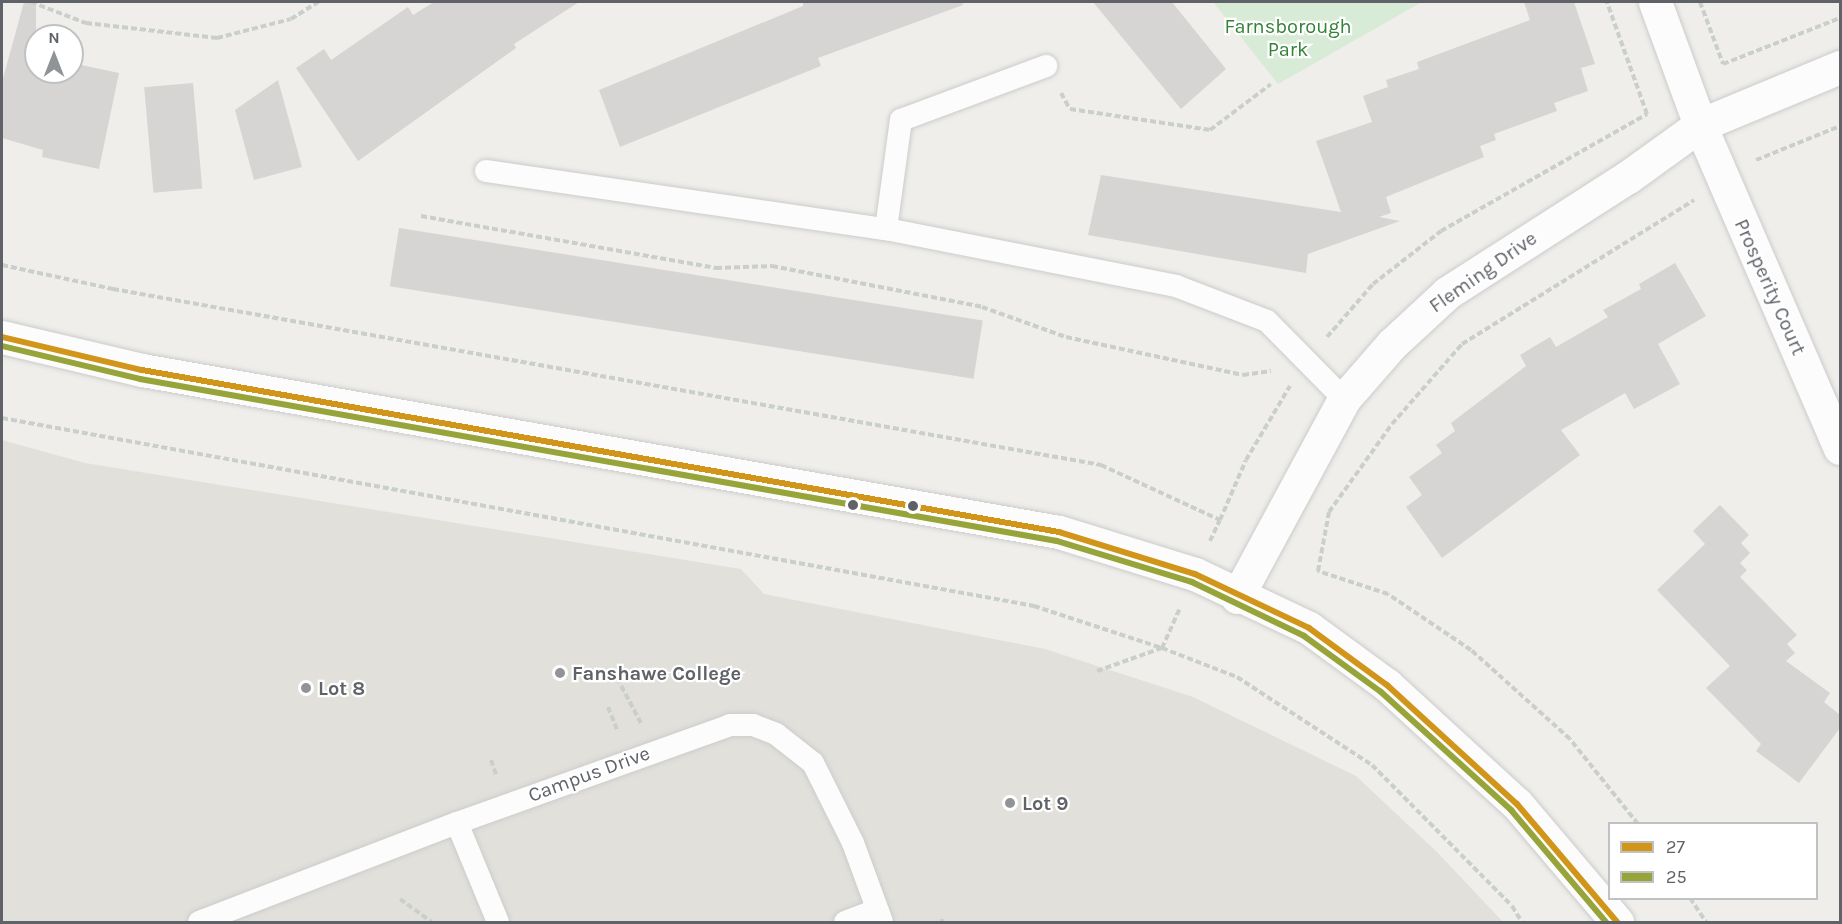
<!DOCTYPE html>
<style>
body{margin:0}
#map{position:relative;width:1842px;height:924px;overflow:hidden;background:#efeeea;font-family:Karla,sans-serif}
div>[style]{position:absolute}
.education>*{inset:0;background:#e2e0da}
.green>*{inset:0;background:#d8ebd6}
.building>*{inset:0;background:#d6d5d3;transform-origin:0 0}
.path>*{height:4px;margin-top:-2px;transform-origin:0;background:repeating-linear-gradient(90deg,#cacfcc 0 6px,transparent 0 9px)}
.roads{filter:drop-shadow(0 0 2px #cbcccc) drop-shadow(0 0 2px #cbcccc)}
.service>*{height:22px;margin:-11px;padding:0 11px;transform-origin:11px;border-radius:11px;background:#fdfcfc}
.minor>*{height:33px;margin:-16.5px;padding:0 16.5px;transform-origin:16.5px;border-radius:16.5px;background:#fdfcfc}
.tertiary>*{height:33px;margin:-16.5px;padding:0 16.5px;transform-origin:16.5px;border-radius:16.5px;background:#fdfcfc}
.bus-1>*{height:6px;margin:-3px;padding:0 3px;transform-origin:3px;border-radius:3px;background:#d1951a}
.bus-2>*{height:6px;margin:-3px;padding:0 3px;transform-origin:3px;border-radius:3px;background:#96a439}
.dots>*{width:16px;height:16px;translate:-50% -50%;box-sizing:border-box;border:3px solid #fff;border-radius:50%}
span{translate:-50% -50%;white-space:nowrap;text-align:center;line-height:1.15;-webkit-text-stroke:4.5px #fff;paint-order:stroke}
.park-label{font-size:20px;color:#348238}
.street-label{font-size:20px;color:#5f6368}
.poi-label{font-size:20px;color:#5f6368;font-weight:700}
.left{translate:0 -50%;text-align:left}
.frame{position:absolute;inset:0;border:3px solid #5f6368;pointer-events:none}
.legend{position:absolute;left:1608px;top:822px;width:210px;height:78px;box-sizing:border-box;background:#fff;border:2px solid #bfc1c3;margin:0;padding:8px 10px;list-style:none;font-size:18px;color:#5f6368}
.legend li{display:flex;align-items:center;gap:12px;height:30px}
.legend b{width:30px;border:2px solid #bfc1c3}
.north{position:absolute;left:24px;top:24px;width:60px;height:60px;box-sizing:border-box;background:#fff;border:2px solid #bfc1c3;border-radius:50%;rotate:0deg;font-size:16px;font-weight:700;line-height:24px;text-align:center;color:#5f6368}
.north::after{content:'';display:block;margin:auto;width:21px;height:27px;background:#919496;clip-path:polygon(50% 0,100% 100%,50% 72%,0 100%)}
</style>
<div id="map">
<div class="education">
<div style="clip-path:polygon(2px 440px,85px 463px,741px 569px,764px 594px,1045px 649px,1193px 697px,1356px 776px,1437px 852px,1503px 922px,2px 922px)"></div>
</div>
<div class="green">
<div style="clip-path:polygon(1213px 2px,1422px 2px,1278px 84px)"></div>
</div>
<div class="building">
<div style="clip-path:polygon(24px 2px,36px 2px,36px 72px,72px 72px,72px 63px,119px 73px,99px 169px,42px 157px,43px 150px,2px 138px,2px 82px)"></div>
<div style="clip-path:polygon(434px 2px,579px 2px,514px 44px,516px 48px,358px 161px,296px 68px,324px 49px,331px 60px,408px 7px,413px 15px)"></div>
<div style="clip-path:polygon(803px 2px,962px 2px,963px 5px,818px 58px,821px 66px,620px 147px,599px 90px,803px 6px)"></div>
<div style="clip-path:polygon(1093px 2px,1172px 2px,1226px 69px,1181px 109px)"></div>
<div style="clip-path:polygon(1524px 2px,1574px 2px,1595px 64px,1581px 68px,1588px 91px,1554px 103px,1557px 111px,1494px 134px,1496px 140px,1480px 146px,1484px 157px,1386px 197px,1391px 213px,1379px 217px,1400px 221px,1308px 254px,1306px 273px,1088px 235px,1101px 175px,1341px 212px,1316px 141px,1372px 122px,1363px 96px,1388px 87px,1386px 80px,1419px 69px,1417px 62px,1530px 20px)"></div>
<div style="clip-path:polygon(278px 80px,302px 167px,254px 180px,235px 110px)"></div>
<div style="left:193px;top:83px;width:106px;height:49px;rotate:85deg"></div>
<div style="left:399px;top:228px;width:591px;height:59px;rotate:9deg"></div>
<div style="clip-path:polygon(1675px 263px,1706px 316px,1658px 344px,1680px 384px,1634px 409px,1625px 393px,1561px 430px,1580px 455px,1442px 558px,1406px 507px,1422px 495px,1409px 477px,1442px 453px,1436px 445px,1455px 431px,1451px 423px,1526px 366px,1520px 355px,1550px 337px,1556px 347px,1608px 317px,1603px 310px,1641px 289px,1639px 284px)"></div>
<div style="clip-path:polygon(1720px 505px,1749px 535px,1741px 543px,1750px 553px,1740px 563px,1747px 570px,1740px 577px,1797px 635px,1787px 644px,1795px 653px,1786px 661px,1830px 693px,1824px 702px,1840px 715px,1840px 728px,1799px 783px,1756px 751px,1761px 744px,1706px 688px,1730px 666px,1657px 590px,1705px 544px,1693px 531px)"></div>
</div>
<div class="path">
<div style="left:31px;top:2px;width:59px;rotate:20.9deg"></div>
<div style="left:86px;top:23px;width:132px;rotate:6.5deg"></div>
<div style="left:217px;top:38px;width:76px;rotate:-14.4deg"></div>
<div style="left:291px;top:19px;width:32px;rotate:-32deg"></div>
<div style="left:1700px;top:2px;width:66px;rotate:69.6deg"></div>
<div style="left:1723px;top:64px;width:126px;rotate:-21.5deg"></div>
<div style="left:1061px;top:93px;width:18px;rotate:61deg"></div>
<div style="left:1070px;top:109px;width:142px;rotate:8.5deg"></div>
<div style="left:1210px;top:130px;width:76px;rotate:-37deg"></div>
<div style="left:1756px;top:160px;width:91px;rotate:-22deg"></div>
<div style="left:421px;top:216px;width:300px;rotate:10deg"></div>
<div style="left:716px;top:268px;width:56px;rotate:-2deg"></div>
<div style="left:772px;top:266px;width:214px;rotate:11deg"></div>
<div style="left:982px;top:307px;width:89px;rotate:19.7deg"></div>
<div style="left:1066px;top:337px;width:181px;rotate:12.1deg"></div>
<div style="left:1243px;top:375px;width:28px;rotate:-8deg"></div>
<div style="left:2px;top:265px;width:114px;rotate:12.2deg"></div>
<div style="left:113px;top:289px;width:1004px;rotate:10.1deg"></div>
<div style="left:1101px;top:465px;width:131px;rotate:24.8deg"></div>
<div style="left:1220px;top:520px;width:65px;rotate:-66.6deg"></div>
<div style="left:1246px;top:460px;width:86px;rotate:-59.3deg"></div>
<div style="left:1327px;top:337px;width:70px;rotate:-49deg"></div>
<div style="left:1373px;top:284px;width:86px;rotate:-37.9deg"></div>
<div style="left:1441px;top:231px;width:237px;rotate:-29.6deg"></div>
<div style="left:1647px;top:114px;width:119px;rotate:-109.7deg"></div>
<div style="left:2px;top:418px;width:1049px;rotate:10.32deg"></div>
<div style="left:1034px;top:606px;width:135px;rotate:18.2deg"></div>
<div style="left:1162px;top:648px;width:80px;rotate:21.1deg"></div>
<div style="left:1237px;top:677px;width:161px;rotate:33.1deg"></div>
<div style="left:1372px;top:765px;width:199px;rotate:45.2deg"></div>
<div style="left:1512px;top:906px;width:19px;rotate:58deg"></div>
<div style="left:1210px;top:541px;width:23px;rotate:-65deg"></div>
<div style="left:1097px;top:671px;width:69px;rotate:-19.5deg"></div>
<div style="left:1162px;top:648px;width:44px;rotate:-65.8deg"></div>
<div style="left:617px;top:678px;width:53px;rotate:62deg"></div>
<div style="left:608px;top:707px;width:27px;rotate:68deg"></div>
<div style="left:491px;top:760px;width:18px;rotate:71deg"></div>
<div style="left:1638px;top:824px;width:109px;rotate:-128.7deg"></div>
<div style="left:1570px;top:739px;width:133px;rotate:-138deg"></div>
<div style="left:1471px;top:650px;width:100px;rotate:-146deg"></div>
<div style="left:1388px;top:594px;width:74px;rotate:-161.8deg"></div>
<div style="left:1318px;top:571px;width:60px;rotate:-79.4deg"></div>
<div style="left:1329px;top:512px;width:108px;rotate:-54.4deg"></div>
<div style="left:1392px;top:424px;width:106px;rotate:-48.8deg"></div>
<div style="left:1462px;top:344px;width:273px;rotate:-31.8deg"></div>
<div style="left:1690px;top:898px;width:29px;rotate:56deg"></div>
<div style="left:400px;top:899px;width:39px;rotate:36deg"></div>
<div style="left:942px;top:919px;width:3px;rotate:90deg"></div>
</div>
<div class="roads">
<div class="service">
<div style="left:486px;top:171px;width:404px;rotate:8.3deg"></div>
<div style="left:886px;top:229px;width:296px;rotate:11.1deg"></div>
<div style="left:1176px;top:286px;width:97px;rotate:21deg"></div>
<div style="left:1267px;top:321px;width:110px;rotate:45.4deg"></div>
<div style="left:886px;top:229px;width:110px;rotate:-82.2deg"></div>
<div style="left:901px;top:120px;width:155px;rotate:-20.4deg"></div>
<div style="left:457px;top:823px;width:107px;rotate:67.5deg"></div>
<div style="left:199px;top:922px;width:276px;rotate:-21deg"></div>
<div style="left:457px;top:823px;width:290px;rotate:-19.7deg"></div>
<div style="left:730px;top:725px;width:23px"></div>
<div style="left:753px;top:725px;width:25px;rotate:21deg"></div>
<div style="left:776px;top:734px;width:47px;rotate:38.1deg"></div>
<div style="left:813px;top:763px;width:89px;rotate:63.4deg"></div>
<div style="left:853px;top:843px;width:84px;rotate:69.8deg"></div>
<div style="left:845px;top:922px;width:33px;rotate:-21deg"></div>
</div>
<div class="minor">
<div style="left:1655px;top:2px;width:131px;rotate:69.9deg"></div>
<div style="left:1700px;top:125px;width:352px;rotate:66.6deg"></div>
<div style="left:1237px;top:597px;width:225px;rotate:-61.6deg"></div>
<div style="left:1344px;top:399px;width:73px;rotate:-48.9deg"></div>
<div style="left:1392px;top:344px;width:75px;rotate:-42.8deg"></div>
<div style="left:1447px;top:293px;width:215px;rotate:-32.7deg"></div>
<div style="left:1628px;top:177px;width:89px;rotate:-35.8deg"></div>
<div style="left:1700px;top:125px;width:152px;rotate:-22.5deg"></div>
</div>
<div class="tertiary">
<div style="left:2px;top:337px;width:144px;rotate:13.3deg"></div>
<div style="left:142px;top:370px;width:931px;rotate:10.02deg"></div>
<div style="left:1059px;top:532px;width:142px;rotate:17.2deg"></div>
<div style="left:1195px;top:574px;width:126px;rotate:25.3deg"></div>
<div style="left:1309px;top:628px;width:97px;rotate:36.2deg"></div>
<div style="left:1387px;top:685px;width:176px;rotate:42.5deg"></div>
<div style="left:1517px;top:804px;width:155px;rotate:49.7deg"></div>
</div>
</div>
<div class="bus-1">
<div style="left:2px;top:337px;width:144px;rotate:13.3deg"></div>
<div style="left:142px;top:370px;width:931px;rotate:10.02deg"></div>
<div style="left:1059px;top:532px;width:142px;rotate:17.2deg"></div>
<div style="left:1195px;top:574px;width:126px;rotate:25.3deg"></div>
<div style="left:1309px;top:628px;width:97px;rotate:36.2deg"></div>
<div style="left:1387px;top:685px;width:176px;rotate:42.5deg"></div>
<div style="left:1517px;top:804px;width:155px;rotate:49.7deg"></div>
</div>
<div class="bus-2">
<div style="left:2px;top:346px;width:142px;rotate:13.4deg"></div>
<div style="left:140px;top:379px;width:931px;rotate:10.02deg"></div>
<div style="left:1057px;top:541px;width:141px;rotate:16.9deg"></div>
<div style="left:1192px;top:582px;width:124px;rotate:25.7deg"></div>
<div style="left:1304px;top:636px;width:95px;rotate:36deg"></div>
<div style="left:1381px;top:692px;width:176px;rotate:42.2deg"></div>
<div style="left:1511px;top:810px;width:147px;rotate:49.7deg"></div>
</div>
<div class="dots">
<div style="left:853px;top:505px;background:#5f6368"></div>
<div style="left:913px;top:506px;background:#5f6368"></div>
<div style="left:560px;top:673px;background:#919496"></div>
<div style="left:306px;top:688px;background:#919496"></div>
<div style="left:1010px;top:803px;background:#919496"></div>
</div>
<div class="park-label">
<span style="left:1288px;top:38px">Farnsborough<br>Park</span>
</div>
<div class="street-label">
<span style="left:1483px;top:272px;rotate:-35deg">Fleming Drive</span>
<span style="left:1770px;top:287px;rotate:66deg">Prosperity Court</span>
<span style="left:589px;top:774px;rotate:-20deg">Campus Drive</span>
</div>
<div class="poi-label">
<span class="left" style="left:572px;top:673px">Fanshawe College</span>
<span class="left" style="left:318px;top:688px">Lot 8</span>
<span class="left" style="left:1022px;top:803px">Lot 9</span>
</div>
<div class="frame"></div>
<ul class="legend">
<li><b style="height:8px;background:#d1951a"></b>27</li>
<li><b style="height:8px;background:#96a439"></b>25</li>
</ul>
<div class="north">N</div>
</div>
